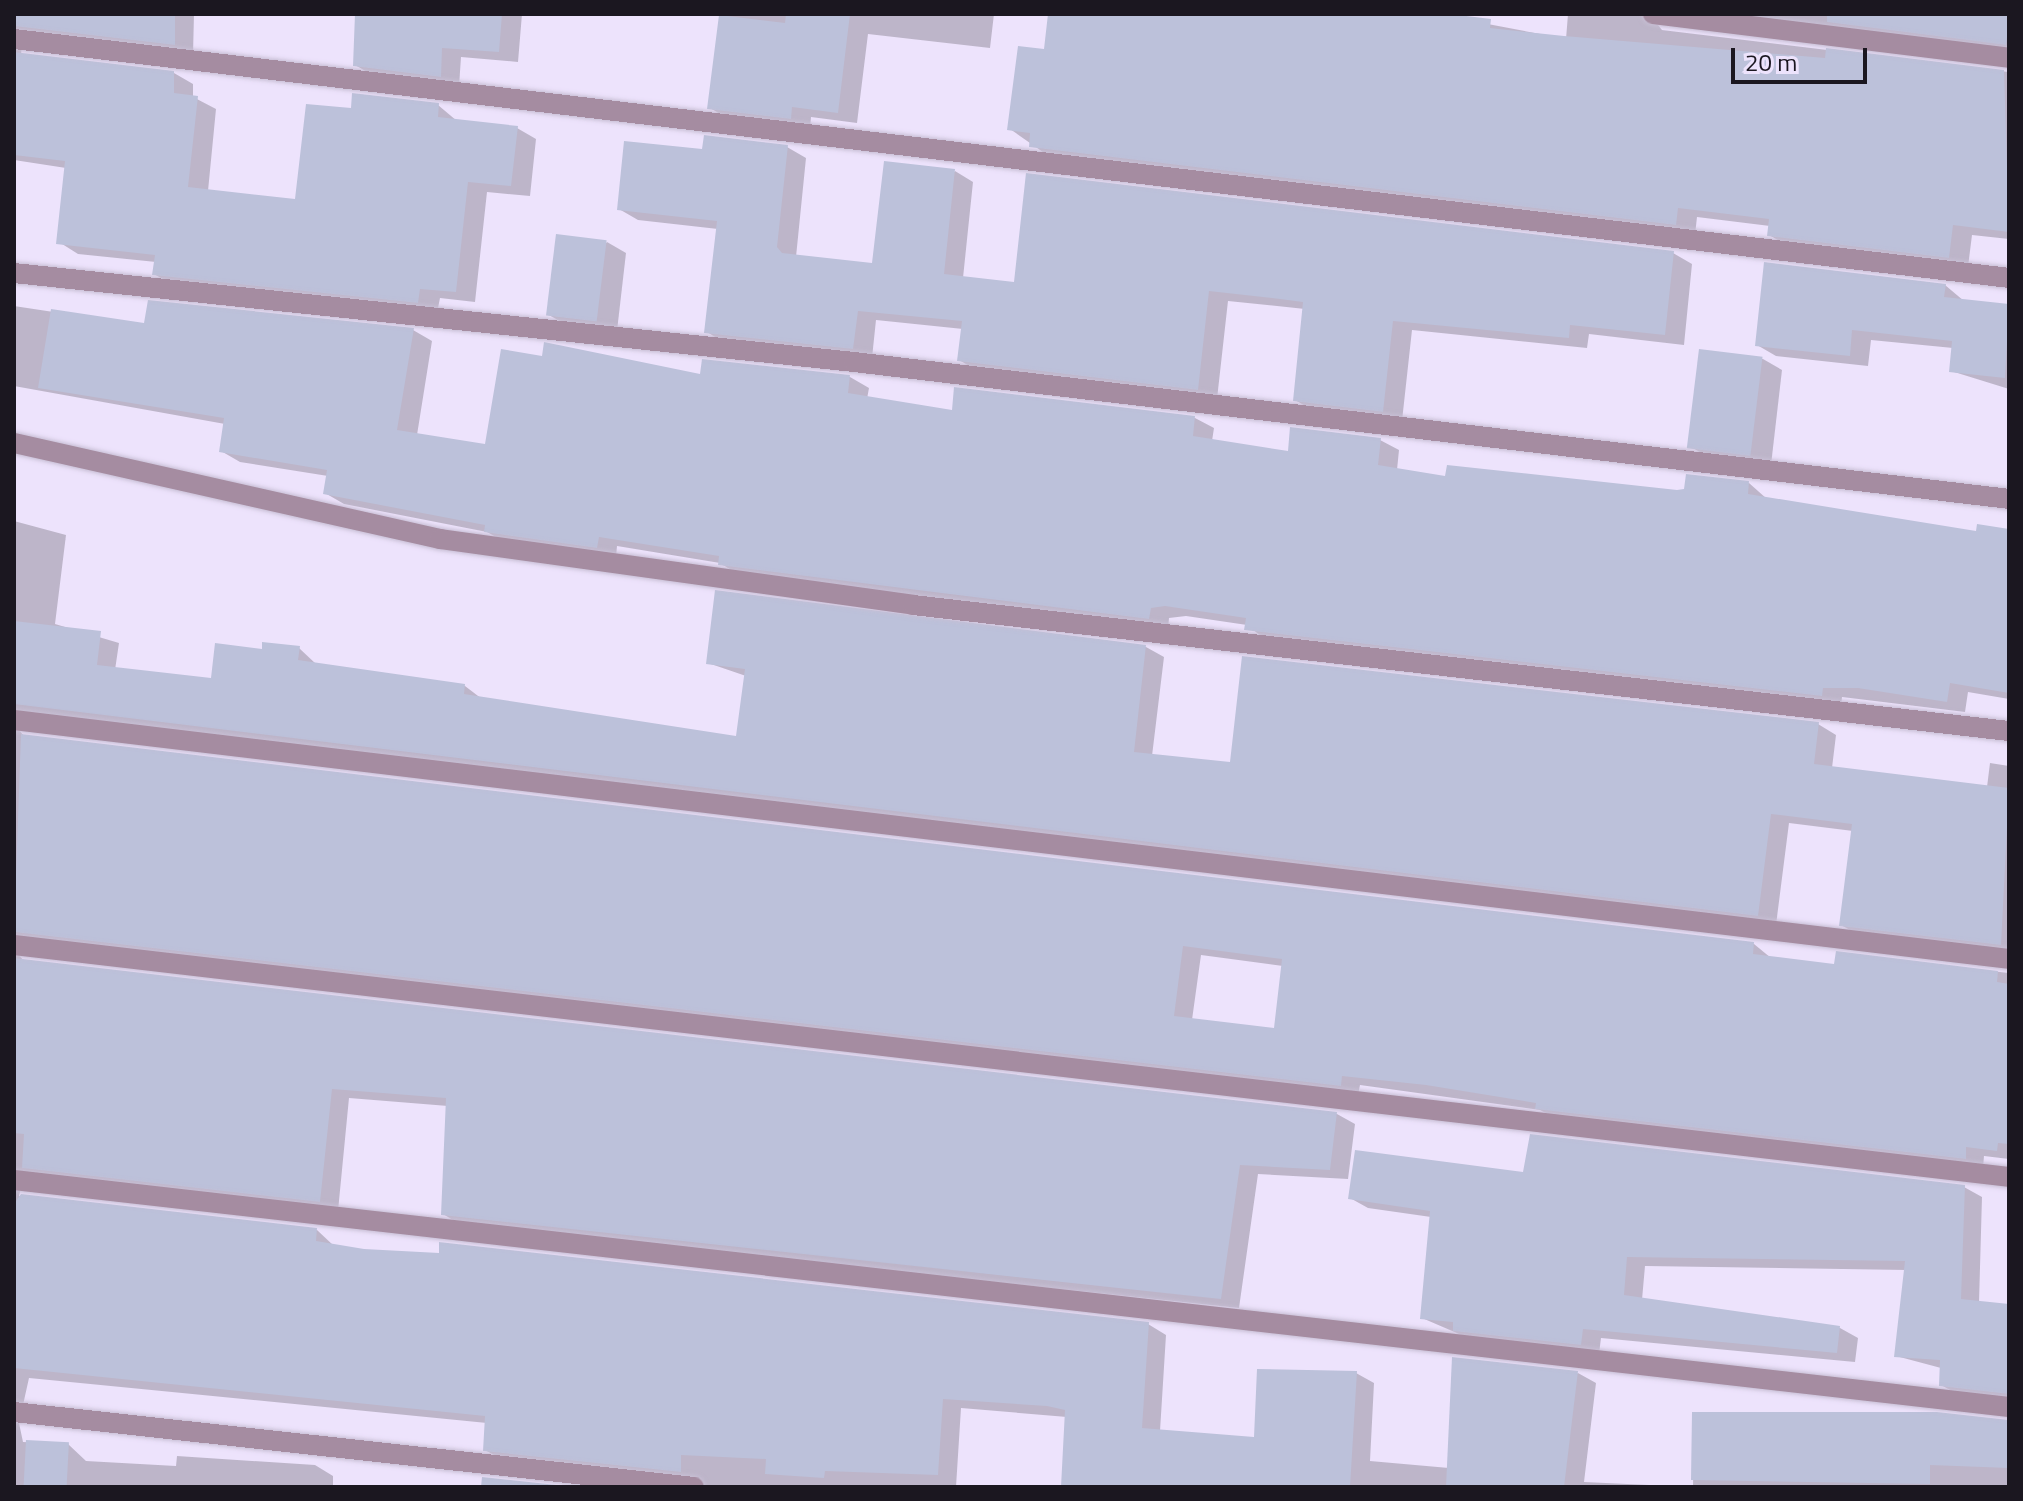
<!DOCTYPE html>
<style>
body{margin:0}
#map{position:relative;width:2023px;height:1501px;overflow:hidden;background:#ede3fc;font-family:"Titillium Web",sans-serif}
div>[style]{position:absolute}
.shadow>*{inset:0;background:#0003}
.building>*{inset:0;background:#bcc1da;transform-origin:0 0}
.roads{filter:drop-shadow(0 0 2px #c7bed4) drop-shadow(0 0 2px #c7bed4)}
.street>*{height:20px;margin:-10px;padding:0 10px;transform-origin:10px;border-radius:10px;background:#a58ca1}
span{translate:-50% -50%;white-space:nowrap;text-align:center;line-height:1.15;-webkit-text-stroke:7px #ede3fc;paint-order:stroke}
.frame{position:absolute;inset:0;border:16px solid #1b1720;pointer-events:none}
.scale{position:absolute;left:1731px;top:48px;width:136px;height:36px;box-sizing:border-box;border:4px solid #1b1720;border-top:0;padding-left:10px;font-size:24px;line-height:28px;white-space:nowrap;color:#1b1720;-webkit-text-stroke:6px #ede3fc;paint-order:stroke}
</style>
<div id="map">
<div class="shadow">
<div style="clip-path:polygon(14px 14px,194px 14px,193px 55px,22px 43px,21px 55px,174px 73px,193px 84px,193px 97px,216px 109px,208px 191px,297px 201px,353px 110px,438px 105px,457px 121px,517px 128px,536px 139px,530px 196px,487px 192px,475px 302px,440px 298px,437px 313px,173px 285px,154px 274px,156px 262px,78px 254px,59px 242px,66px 168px,14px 160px)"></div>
<div style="clip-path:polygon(357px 14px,522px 14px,518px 62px,461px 57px,459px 87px,374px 76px,355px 65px)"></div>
<div style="clip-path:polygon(721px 14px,994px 14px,990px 48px,868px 34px,857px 123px,811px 117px,810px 129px,729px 119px,710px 108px)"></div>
<div style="clip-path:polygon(1050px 14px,1435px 14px,1566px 39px,1568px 14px,1671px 14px,1658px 25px,1662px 30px,2009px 72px,2009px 239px,1972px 235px,1968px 267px,1788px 246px,1769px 235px,1770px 226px,1697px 217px,1695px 235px,1050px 157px,1010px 129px,1046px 51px)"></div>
<div style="clip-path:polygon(1699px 14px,2009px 14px,2009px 54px)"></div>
<div style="clip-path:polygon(787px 147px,806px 158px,796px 257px,874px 265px,955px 171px,973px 182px,963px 278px,1016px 284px,1673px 253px,1692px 264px,1684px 345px,1589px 334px,1587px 348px,1412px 330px,1402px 421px,1314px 411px,1295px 400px,1305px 309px,1228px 301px,1217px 399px,978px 371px,959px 360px,963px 329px,876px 320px,872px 358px,725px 343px,707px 332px,718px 229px,638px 220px,619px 209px,704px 151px)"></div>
<div style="clip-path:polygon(607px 242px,626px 253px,617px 331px,568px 326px,549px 315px)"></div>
<div style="clip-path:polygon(1945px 285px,1964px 301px,2009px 307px,2009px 389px,1951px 371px,1953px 348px,1871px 340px,1868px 366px,1776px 356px,1757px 345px)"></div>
<div style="clip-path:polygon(14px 306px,146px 326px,413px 330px,432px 341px,417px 435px,487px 447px,702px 376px,850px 377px,869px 388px,867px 399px,953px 412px,1195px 418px,1214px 428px,1212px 441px,1290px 453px,1380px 440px,1399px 450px,1397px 470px,1447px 478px,1677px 492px,1749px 483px,1767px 499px,1978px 533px,2007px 531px,2009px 517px,2009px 699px,1968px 692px,1965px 712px,1842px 697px,1841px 706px,1266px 640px,1247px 625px,1186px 616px,1169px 618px,1168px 629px,739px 575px,720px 563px,617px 546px,616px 557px,505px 542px,487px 532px,344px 504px,325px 493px,328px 476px,240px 462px,221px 451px,225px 424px,14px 386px)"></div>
<div style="clip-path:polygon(1701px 352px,1763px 359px,1782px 370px,1771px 465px,1710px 458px,1691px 447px)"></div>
<div style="clip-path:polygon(evenodd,14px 521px,66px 535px,55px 624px,119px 643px,115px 670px,213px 681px,263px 651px,299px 648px,316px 664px,465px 686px,482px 699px,738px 738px,746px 676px,708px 663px,1146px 647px,1164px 657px,1152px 756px,1231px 764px,1818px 724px,1836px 735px,1832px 768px,1987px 787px,1990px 763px,2009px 766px,2009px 953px,1859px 935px,1841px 925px,1853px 831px,1789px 823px,1776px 925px,18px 729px,24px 736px,1754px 944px,1771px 958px,1836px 966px,1838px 954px,2009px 973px,2009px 1159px,1984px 1156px,1983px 1168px,1555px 1118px,1540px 1110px,1360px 1085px,1358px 1095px,18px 954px,24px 961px,1337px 1114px,1355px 1124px,1348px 1179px,1258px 1174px,1239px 1308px,461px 1225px,443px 1214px,448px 1106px,349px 1098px,338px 1211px,22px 1182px,19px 1196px,317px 1230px,334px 1246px,363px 1251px,1148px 1324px,1166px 1335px,1160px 1431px,1256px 1439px,1356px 1373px,1374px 1383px,1370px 1461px,1449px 1468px,1578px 1373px,1596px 1383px,1584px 1482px,1693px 1487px,1694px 1414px,2009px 1422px,2009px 1487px,1063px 1487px,1067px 1417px,961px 1408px,956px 1487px,709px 1487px,503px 1460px,485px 1450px,487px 1423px,29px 1378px,19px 1423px,23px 1442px,68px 1444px,86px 1461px,176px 1466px,177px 1456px,315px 1465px,333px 1476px,333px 1487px,14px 1487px,14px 521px,1201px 955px,1283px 966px,1276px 1030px,1192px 1020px,1201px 955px)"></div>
<div style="clip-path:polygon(1524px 1175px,1964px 1187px,1982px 1197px,1979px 1303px,2009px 1306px,2009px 1401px,1959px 1395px,1941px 1385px,1941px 1368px,1896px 1356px,1906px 1270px,1645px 1266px,1642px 1300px,1840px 1328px,1858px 1338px,1855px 1362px,1601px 1338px,1599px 1354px,1473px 1340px,1422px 1318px,1431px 1217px,1368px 1208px,1350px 1198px)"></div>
</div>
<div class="building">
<div style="clip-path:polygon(14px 14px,175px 14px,175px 45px,14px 26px)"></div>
<div style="clip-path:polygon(355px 14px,502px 14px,499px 52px,442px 48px,441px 77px,353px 66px)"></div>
<div style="clip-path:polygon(786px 14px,850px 14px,838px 113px,792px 107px,791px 119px,707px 109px,719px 15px,785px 23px)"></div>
<div style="clip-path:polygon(1048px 14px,1450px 14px,1491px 19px,1490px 28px,1564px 36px,1825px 58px,1826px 48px,2004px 70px,2009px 232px,1953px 225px,1949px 258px,1767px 236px,1769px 219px,1678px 208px,1676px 225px,1029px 147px,1030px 133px,1007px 130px,1018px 46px,1044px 49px)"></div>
<div style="clip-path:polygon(1827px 14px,2009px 14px,2009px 21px,2006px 45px,1827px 22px)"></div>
<div style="clip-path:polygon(14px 52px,174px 71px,174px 93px,198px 96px,188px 187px,295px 199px,306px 104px,351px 108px,352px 93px,439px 103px,438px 117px,518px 126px,511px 186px,468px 182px,456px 292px,420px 289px,418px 303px,152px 275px,155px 255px,56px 244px,65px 161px,14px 155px)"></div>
<div style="clip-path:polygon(704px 135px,788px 145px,777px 247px,782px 253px,872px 263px,884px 161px,955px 169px,944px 274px,1014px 282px,1026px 173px,1674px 251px,1665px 335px,1570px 325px,1569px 338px,1393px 321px,1383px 412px,1293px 401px,1303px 302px,1280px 299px,1209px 291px,1198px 390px,957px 361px,962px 321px,858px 311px,853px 349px,704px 333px,717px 221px,617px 210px,624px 141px,702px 149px)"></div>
<div style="left:556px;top:234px;width:51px;height:82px;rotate:7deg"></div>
<div style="clip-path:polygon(1764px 262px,1946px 284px,1944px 297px,2009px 304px,2005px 378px,1949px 372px,1952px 341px,1852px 330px,1850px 356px,1755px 346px)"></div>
<div style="clip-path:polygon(148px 300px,414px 328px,397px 430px,485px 444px,501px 349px,542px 356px,544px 342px,700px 374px,702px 359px,850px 375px,848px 393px,952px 410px,954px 387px,1195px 416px,1193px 436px,1288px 451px,1290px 427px,1381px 438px,1378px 465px,1445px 476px,1447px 465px,1677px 490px,1684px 489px,1686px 474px,1749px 481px,1748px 494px,1976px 531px,1977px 524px,2009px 529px,2009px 693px,1950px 683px,1947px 702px,1858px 688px,1823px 688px,1822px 696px,1244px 630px,1246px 618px,1165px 606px,1151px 608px,1149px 619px,718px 565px,719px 556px,599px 537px,597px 548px,484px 532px,485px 525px,323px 494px,327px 470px,219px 452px,224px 418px,38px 388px,51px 309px,144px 323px)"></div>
<div style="left:1699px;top:349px;width:64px;height:100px;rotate:7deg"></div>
<div style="clip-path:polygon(715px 590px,1146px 645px,1134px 752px,1230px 762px,1242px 656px,1819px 722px,1814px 764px,2009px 788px,2001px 945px,1839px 926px,1852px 824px,1771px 814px,1758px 916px,14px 704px,14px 621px,101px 631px,97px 665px,211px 678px,215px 643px,262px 649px,262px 642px,300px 646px,298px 660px,465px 684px,464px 694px,736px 736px,745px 669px,706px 664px)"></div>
<div style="clip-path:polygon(evenodd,21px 734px,1754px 942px,1753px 954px,1834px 964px,1836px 951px,1998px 971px,1997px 982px,2009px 984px,2009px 1144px,1998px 1143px,1997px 1151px,1966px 1147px,1966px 1159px,1535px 1109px,1536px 1103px,1426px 1085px,1342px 1076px,1341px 1086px,14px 932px,21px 734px,1183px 946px,1282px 959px,1274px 1028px,1174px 1016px,1183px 946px)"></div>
<div style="clip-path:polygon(14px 958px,1337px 1112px,1330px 1170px,1240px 1165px,1221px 1299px,441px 1215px,446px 1098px,332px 1089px,320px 1202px,22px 1168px,24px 1134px,14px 1133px)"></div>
<div style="clip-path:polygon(1530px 1134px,1965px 1185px,1961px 1299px,2009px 1304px,2009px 1394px,1939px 1386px,1940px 1360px,1894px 1357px,1905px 1261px,1627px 1257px,1624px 1295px,1840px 1326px,1837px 1353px,1583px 1329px,1581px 1345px,1453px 1331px,1453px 1322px,1420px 1319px,1430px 1211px,1348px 1199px,1355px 1150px,1523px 1172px)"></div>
<div style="clip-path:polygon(21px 1194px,317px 1228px,316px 1241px,364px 1249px,439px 1253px,439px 1242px,1149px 1322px,1142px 1428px,1254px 1437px,1257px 1369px,1357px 1371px,1350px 1487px,1061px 1487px,1065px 1410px,1047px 1406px,943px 1399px,938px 1475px,825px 1471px,824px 1478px,765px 1474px,766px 1459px,681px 1455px,681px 1472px,483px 1451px,485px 1416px,14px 1368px,14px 1204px)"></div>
<div style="clip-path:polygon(1452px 1357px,1578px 1371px,1564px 1487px,1446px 1487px)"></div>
<div style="clip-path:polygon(1692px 1412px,1937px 1412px,2009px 1420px,2009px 1468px,1930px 1465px,1930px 1484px,1691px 1480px)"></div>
<div style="left:26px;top:1440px;width:43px;height:47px;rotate:3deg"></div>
<div style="clip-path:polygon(482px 1477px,575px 1487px,481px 1487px)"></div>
</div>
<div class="roads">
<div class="street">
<div style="left:1653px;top:14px;width:359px;rotate:7deg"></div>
<div style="left:14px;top:39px;width:2009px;rotate:6.83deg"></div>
<div style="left:14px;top:273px;width:845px;rotate:6.05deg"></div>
<div style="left:854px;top:362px;width:1163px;rotate:6.76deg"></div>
<div style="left:14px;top:443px;width:437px;rotate:12.7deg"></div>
<div style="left:440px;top:539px;width:478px;rotate:7.9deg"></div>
<div style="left:913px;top:605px;width:1103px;rotate:6.56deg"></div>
<div style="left:14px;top:720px;width:2009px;rotate:6.83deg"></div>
<div style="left:14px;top:945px;width:2008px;rotate:6.63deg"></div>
<div style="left:14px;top:1180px;width:2008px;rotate:6.49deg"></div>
<div style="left:14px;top:1412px;width:684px;rotate:6.29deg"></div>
</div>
</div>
<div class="frame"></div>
<div class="scale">20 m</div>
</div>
